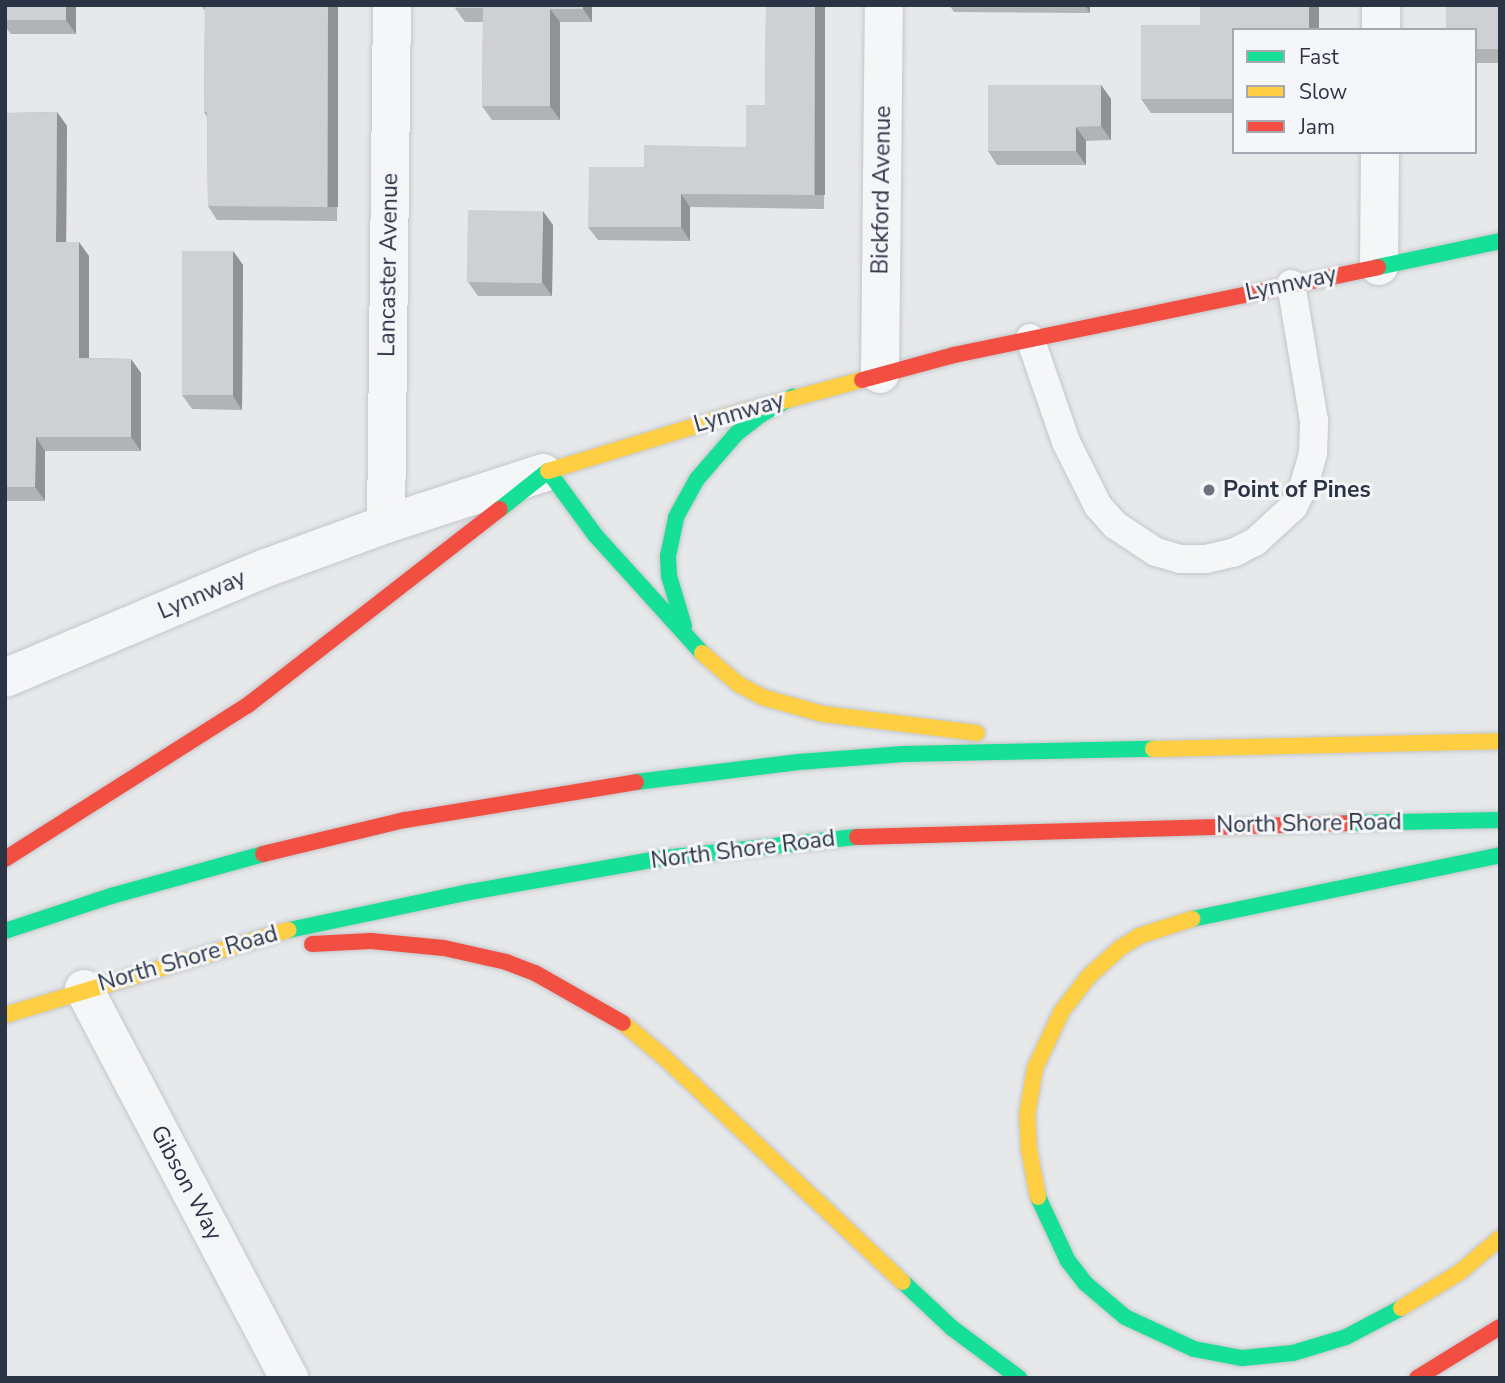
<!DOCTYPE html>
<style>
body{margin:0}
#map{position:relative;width:1505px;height:1383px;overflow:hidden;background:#e6e8ea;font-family:"Nunito Sans",sans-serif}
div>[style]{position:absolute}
.roads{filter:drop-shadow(0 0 2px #c4c6c8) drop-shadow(0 0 2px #c4c6c8)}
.lane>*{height:28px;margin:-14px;padding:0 14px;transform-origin:14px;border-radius:14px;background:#f5f6f7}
.street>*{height:38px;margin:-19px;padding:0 19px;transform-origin:19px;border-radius:19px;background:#f5f6f7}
.fast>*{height:16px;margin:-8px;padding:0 8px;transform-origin:8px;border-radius:8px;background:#16e098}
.slow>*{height:16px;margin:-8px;padding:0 8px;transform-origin:8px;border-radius:8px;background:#ffcf43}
.jam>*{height:16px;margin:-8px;padding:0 8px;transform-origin:8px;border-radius:8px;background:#f24e42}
.wall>*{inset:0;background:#b1b3b5}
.shaded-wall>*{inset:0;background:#909294;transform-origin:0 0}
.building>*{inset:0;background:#ced0d3;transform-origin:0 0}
.dots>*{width:19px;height:19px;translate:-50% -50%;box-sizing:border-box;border:4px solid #f4f6f9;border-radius:50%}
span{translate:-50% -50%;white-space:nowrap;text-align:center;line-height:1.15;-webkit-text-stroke:6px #f4f6f9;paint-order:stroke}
.street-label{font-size:23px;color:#2b3445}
.poi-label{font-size:23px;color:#2b3445;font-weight:700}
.left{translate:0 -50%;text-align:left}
.frame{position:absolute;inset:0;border:7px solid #2b3445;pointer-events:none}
.legend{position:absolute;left:1232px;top:28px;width:245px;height:126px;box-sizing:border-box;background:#f4f6f9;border:2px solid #a4a8b1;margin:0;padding:9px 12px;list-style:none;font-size:21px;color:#2b3445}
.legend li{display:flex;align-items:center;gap:14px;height:35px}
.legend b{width:35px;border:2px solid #a4a8b1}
</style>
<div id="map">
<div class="roads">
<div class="lane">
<div style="left:1030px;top:338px;width:110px;rotate:70.9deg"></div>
<div style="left:1066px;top:442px;width:72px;rotate:63.4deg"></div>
<div style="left:1098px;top:506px;width:25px;rotate:48deg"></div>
<div style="left:1115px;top:525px;width:49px;rotate:33.4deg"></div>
<div style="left:1156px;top:552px;width:25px;rotate:16deg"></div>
<div style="left:1180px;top:559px;width:26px"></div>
<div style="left:1206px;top:559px;width:28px;rotate:-13deg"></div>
<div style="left:1233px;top:553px;width:25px;rotate:-27deg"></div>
<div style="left:1255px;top:542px;width:52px;rotate:-42.6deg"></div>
<div style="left:1293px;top:507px;width:25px;rotate:-63deg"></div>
<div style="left:1304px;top:485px;width:33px;rotate:-74deg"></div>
<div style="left:1313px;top:453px;width:32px;rotate:-88deg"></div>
<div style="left:1314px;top:421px;width:139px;rotate:-99.5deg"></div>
</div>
<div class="street">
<div style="left:1381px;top:30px;width:25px;rotate:-90deg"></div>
<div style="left:1379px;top:266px;width:114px;rotate:-89.5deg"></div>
<div style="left:880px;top:374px;width:369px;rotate:-89.4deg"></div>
<div style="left:386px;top:524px;width:519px;rotate:-89.34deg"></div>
<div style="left:5px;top:678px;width:283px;rotate:-22.9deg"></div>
<div style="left:266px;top:568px;width:128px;rotate:-20.1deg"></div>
<div style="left:386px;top:524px;width:165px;rotate:-18deg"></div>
<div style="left:84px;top:989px;width:440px;rotate:62.2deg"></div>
</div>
<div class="fast">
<div style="left:1378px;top:267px;width:125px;rotate:-12deg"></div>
<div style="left:500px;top:509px;width:61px;rotate:-38.4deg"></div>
<div style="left:548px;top:471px;width:81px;rotate:53.6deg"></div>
<div style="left:596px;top:536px;width:158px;rotate:47.8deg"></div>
<div style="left:684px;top:626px;width:52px;rotate:-106.7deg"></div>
<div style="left:669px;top:576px;width:20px;rotate:-93deg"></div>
<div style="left:668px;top:556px;width:40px;rotate:-78deg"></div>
<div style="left:676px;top:517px;width:43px;rotate:-61.1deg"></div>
<div style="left:697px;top:479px;width:60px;rotate:-49.1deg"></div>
<div style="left:736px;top:434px;width:31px;rotate:-38deg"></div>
<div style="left:760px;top:415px;width:38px;rotate:-29deg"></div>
<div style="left:636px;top:782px;width:164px;rotate:-7deg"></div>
<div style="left:799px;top:762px;width:105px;rotate:-4.4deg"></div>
<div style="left:904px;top:754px;width:249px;rotate:-1.2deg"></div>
<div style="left:1346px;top:823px;width:154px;rotate:-1.1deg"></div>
<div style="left:1192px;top:919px;width:315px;rotate:-11.7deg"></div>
<div style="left:289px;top:930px;width:185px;rotate:-11.9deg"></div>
<div style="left:470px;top:892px;width:196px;rotate:-10deg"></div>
<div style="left:663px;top:858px;width:195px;rotate:-6.2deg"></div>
<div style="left:5px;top:931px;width:112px;rotate:-18.3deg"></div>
<div style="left:111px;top:896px;width:158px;rotate:-15.4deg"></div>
<div style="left:1038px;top:1197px;width:71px;rotate:64.9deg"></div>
<div style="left:1068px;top:1261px;width:28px;rotate:52deg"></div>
<div style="left:1085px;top:1283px;width:52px;rotate:40.4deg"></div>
<div style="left:1125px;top:1317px;width:76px;rotate:24.9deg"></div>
<div style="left:1194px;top:1349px;width:49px;rotate:10.6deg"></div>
<div style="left:1242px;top:1358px;width:51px;rotate:-5.6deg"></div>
<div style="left:1293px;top:1353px;width:55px;rotate:-16.8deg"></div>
<div style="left:1346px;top:1337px;width:62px;rotate:-27.8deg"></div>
<div style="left:903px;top:1282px;width:67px;rotate:43.2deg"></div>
<div style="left:952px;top:1328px;width:84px;rotate:36.7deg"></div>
</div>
<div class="slow">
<div style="left:548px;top:471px;width:191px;rotate:-17deg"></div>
<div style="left:731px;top:415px;width:136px;rotate:-15deg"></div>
<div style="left:702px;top:653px;width:48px;rotate:40.7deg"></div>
<div style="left:738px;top:684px;width:27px;rotate:28deg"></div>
<div style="left:762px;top:697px;width:63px;rotate:15.6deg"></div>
<div style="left:823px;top:714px;width:155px;rotate:7deg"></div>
<div style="left:1153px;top:749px;width:347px;rotate:-1.3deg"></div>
<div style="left:5px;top:1015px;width:296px;rotate:-16.7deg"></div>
<div style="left:623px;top:1023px;width:56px;rotate:39.9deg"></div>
<div style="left:666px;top:1059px;width:325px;rotate:43.3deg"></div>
<div style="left:1038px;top:1197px;width:48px;rotate:-100.8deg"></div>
<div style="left:1029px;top:1150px;width:35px;rotate:-93deg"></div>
<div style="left:1027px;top:1115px;width:48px;rotate:-80.3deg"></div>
<div style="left:1035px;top:1068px;width:63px;rotate:-64.7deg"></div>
<div style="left:1062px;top:1011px;width:43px;rotate:-52.6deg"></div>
<div style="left:1088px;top:977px;width:43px;rotate:-42.2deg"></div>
<div style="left:1120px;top:948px;width:22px;rotate:-32deg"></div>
<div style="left:1139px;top:936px;width:56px;rotate:-17.8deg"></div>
<div style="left:1401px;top:1308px;width:69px;rotate:-31.4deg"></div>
<div style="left:1460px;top:1272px;width:52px;rotate:-40.4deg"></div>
</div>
<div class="jam">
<div style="left:862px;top:380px;width:95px;rotate:-15.2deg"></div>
<div style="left:954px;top:355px;width:433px;rotate:-11.7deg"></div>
<div style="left:857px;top:837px;width:489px;rotate:-1.6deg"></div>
<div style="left:263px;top:854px;width:146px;rotate:-13.5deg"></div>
<div style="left:405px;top:820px;width:234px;rotate:-9.3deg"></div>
<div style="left:5px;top:859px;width:288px;rotate:-32.4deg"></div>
<div style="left:248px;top:705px;width:319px;rotate:-37.9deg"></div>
<div style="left:312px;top:944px;width:59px;rotate:-2.9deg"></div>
<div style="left:371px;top:941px;width:73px;rotate:5.5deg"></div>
<div style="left:444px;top:948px;width:64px;rotate:12.7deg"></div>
<div style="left:506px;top:962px;width:31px;rotate:21deg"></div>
<div style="left:535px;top:973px;width:101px;rotate:29.6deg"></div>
<div style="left:1417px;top:1378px;width:97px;rotate:-31.6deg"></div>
</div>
</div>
<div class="wall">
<div style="clip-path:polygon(5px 5px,76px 5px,76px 34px,11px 34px,5px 27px)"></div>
<div style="clip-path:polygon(201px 5px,338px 5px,337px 221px,217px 220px,208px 206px,207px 117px,204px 112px,205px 11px)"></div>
<div style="clip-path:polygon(455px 5px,592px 5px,592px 22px,560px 22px,560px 120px,492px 120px,482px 106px,483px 22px,465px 22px,455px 8px)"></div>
<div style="clip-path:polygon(758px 5px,825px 5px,824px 209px,690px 207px,690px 241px,598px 240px,588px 227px,644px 167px,746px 147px,765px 105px,766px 7px,759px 7px)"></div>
<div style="clip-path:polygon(949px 5px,1090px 5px,1090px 13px,954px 12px)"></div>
<div style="clip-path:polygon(1319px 5px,1318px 30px,1234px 30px,1234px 113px,1151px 113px,1141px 99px,1200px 25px)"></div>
<div style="clip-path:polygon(1500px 5px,1500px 63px,1475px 63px,1475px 30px)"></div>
<div style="clip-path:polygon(1101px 85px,1111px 99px,1111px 140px,1086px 141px,1086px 165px,997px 165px,988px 151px)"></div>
<div style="clip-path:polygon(57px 112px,67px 126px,66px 242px,89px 256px,89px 358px,131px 359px,141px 373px,141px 451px,45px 451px,45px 501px,5px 501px,5px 113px)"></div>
<div style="clip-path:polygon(553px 225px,552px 296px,478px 296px,468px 282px)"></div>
<div style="clip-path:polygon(233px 251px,243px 265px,242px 410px,192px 409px,182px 395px)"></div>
</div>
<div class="shaded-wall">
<div style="clip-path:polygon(66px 5px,76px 5px,76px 34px,66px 20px)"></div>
<div style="left:328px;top:5px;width:10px;height:202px"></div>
<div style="clip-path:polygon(583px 5px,592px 5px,592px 22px,583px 9px)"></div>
<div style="left:815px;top:5px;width:10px;height:190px"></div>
<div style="clip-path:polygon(1085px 5px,1090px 5px,1090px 13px)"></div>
<div style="left:1309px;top:5px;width:10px;height:25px"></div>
<div style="clip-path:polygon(550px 9px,560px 22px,560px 120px,550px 106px)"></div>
<div style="clip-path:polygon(1101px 85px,1111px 99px,1111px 140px,1101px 126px)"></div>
<div style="clip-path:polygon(57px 112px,67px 126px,66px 256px,56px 242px)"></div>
<div style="clip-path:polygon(1076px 127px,1086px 141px,1086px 165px,1076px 151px)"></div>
<div style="clip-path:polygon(681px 194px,690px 207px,690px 241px,681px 227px)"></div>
<div style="clip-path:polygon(543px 211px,553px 225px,552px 296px,542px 282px)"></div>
<div style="clip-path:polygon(79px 242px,89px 256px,89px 372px,79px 358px)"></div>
<div style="clip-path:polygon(233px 251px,243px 265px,242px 410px,233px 396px)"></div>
<div style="clip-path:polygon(131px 359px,141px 373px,141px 451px,131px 437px)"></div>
<div style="clip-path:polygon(36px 437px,45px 451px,45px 501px,35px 487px)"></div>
</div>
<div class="building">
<div style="left:5px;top:5px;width:61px;height:15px"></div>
<div style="clip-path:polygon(205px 5px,328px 5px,327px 207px,208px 206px,207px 112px,204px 112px)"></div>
<div style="clip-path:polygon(455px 5px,583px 5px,583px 9px,550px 9px,550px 106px,482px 106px,483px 8px,455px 8px)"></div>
<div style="clip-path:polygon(766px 5px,815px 5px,814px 195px,681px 194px,681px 227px,588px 227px,589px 167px,644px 167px,644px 145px,746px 147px,746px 105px,765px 105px)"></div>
<div style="clip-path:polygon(1200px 5px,1309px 5px,1309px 30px,1234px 30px,1234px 99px,1141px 99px,1141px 25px,1200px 25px)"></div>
<div style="clip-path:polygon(1446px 5px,1500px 5px,1500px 49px,1475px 49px,1475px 30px,1446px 30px)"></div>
<div style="clip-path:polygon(988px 85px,1101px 85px,1101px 126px,1076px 127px,1076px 151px,988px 151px)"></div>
<div style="clip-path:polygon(57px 112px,56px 242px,79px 242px,79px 358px,131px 359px,131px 437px,36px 437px,35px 487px,5px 487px,5px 113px)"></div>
<div style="left:468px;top:210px;width:75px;height:72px;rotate:1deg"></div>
<div style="left:182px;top:251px;width:51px;height:144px"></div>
</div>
<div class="dots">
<div style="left:1209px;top:490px;background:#6c737f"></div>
</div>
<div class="street-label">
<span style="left:882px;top:190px;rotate:-89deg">Bickford Avenue</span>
<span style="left:389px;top:265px;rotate:-89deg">Lancaster Avenue</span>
<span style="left:1291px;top:284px;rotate:-12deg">Lynnway</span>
<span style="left:739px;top:413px;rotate:-16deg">Lynnway</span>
<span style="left:202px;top:595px;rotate:-23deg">Lynnway</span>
<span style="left:1309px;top:824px;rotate:-1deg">North Shore Road</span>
<span style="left:743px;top:850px;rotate:-7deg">North Shore Road</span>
<span style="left:188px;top:959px;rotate:-16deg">North Shore Road</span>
<span style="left:186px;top:1183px;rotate:62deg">Gibson Way</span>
</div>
<div class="poi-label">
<span class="left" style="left:1223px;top:490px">Point of Pines</span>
</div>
<div class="frame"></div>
<ul class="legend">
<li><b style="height:9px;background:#16e098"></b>Fast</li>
<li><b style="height:9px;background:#ffcf43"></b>Slow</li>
<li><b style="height:9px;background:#f24e42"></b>Jam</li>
</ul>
</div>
